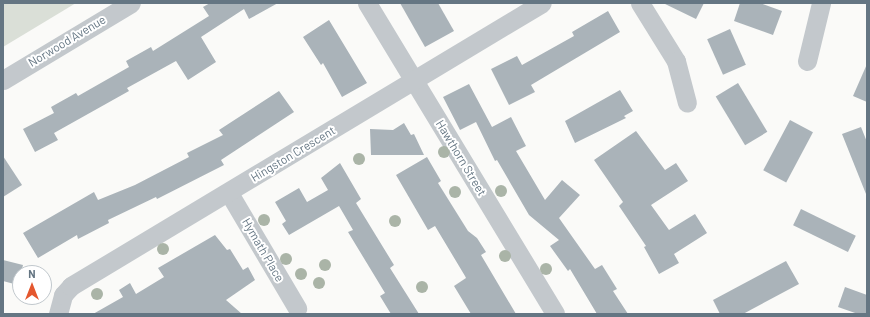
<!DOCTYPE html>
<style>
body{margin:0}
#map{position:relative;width:870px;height:317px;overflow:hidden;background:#fafaf8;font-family:Barlow,sans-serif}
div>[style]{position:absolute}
.green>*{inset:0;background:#dadfd7}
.building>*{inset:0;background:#aab3b9;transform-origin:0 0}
.minor>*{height:19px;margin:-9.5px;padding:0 9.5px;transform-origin:9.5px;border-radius:9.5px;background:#c3c8cc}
.trees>*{width:12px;height:12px;margin:-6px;border-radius:50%;background:#aab4a7}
span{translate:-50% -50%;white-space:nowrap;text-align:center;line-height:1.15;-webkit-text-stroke:4px #fff;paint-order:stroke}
.street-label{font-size:12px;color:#657683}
.frame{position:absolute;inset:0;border:4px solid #657683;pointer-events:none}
.north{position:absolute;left:12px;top:265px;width:40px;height:40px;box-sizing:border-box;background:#fff;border:1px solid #c1c8cd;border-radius:50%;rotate:0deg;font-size:11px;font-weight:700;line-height:16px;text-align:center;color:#657683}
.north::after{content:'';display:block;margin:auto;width:14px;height:18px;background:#e4572e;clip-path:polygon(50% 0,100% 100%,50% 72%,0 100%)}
</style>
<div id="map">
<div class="green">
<div style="clip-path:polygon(3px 3px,76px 3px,3px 47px)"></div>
</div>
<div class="building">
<div style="clip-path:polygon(210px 3px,278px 3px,249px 19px,244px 9px,201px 37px,216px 62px,188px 80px,176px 61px,127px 88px,129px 91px,54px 133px,58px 140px,35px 152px,23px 129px,54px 113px,51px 107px,76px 93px,78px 96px,129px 67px,126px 61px,151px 47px,153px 51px,209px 16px,203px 7px)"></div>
<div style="clip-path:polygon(400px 3px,438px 3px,454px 31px,425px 47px)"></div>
<div style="clip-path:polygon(663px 3px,704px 3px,696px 19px)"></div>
<div style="clip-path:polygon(740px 3px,760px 3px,782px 11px,773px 35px,734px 21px)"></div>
<div style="clip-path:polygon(608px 11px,620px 32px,531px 85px,535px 92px,509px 105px,491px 69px,517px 56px,522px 65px,574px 36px,572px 32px)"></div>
<div style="clip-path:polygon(329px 20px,367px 83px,342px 97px,323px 63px,321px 65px,303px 37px)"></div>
<div style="left:730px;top:29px;width:39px;height:25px;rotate:66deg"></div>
<div style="clip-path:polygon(867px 64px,867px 102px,853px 96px)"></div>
<div style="left:738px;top:83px;width:57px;height:26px;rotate:59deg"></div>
<div style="clip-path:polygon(469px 84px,492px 127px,511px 117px,526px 146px,516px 151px,545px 200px,562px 180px,580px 195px,559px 218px,595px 269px,602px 265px,617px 289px,613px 291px,628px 314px,597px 314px,570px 269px,568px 271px,550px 246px,559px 240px,529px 215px,497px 160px,495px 161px,476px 122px,460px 130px,443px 97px)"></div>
<div style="clip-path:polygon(620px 90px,633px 111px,624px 116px,626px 118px,575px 143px,565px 121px)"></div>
<div style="clip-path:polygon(279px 91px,294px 112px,221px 160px,224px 165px,157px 199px,156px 197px,108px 220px,109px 223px,78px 239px,77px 235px,38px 258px,23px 233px,94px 192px,98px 200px,135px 185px,189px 157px,187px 153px,223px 135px,219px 130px)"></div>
<div style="left:790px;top:120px;width:26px;height:57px;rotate:28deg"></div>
<div style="clip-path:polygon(404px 123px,411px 135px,414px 134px,424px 155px,371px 155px,370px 129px,393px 130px)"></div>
<div style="clip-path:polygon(861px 127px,867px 142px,866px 194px,842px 134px)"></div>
<div style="clip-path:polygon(636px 131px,665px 170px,676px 163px,688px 181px,651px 205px,669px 230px,695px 214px,707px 233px,674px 254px,679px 263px,659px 274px,644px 247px,646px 246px,619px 206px,623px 202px,594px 160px)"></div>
<div style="clip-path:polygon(3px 156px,22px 185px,3px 197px)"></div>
<div style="clip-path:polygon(427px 157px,441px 181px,438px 183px,468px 231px,477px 238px,486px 252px,481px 255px,516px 314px,471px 314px,454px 286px,466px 278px,465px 276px,435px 226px,428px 230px,396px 175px)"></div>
<div style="clip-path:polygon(340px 163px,361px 199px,356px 203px,394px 265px,390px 268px,419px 314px,391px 314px,380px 296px,385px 293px,348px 232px,353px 230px,339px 206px,289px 235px,282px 224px,286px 221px,275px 202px,299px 188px,307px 202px,328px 190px,321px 178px)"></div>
<div style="left:801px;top:209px;width:61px;height:18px;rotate:26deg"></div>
<div style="clip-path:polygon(215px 235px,227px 250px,230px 249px,243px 270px,248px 267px,255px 280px,226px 300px,242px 314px,93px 314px,123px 297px,119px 290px,130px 283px,136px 294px,164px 277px,158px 268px)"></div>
<div style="clip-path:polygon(3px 260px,23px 265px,18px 285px,3px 281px)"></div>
<div style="clip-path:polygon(786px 261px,799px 284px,743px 314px,720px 314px,713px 300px)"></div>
<div style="clip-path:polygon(845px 287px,867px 295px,867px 314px,858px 314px,838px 307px)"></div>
</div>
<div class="minor">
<div style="left:367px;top:3px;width:363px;rotate:58.8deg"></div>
<div style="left:640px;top:3px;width:68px;rotate:58.2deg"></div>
<div style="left:676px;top:61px;width:43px;rotate:75.3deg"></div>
<div style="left:807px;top:61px;width:60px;rotate:-76.4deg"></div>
<div style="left:3px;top:80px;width:149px;rotate:-31deg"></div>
<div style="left:229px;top:193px;width:134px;rotate:59.4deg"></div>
<div style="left:58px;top:314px;width:20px;rotate:-75deg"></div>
<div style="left:63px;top:295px;width:12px;rotate:-48deg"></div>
<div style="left:71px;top:286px;width:549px;rotate:-31deg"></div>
</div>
<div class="trees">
<div style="left:444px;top:152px"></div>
<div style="left:359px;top:159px"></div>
<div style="left:501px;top:191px"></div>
<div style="left:455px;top:192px"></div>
<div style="left:264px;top:220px"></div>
<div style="left:395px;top:221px"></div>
<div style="left:163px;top:249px"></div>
<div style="left:505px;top:256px"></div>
<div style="left:286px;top:259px"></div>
<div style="left:325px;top:265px"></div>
<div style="left:546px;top:269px"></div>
<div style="left:301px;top:274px"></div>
<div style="left:319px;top:283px"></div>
<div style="left:422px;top:287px"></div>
<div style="left:97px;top:294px"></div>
</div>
<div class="street-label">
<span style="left:67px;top:41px;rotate:-31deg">Norwood Avenue</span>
<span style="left:293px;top:154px;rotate:-31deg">Hingston Crescent</span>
<span style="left:461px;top:158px;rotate:59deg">Hawthorn Street</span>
<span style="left:263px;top:250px;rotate:60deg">Hymath Place</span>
</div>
<div class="frame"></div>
<div class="north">N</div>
</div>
